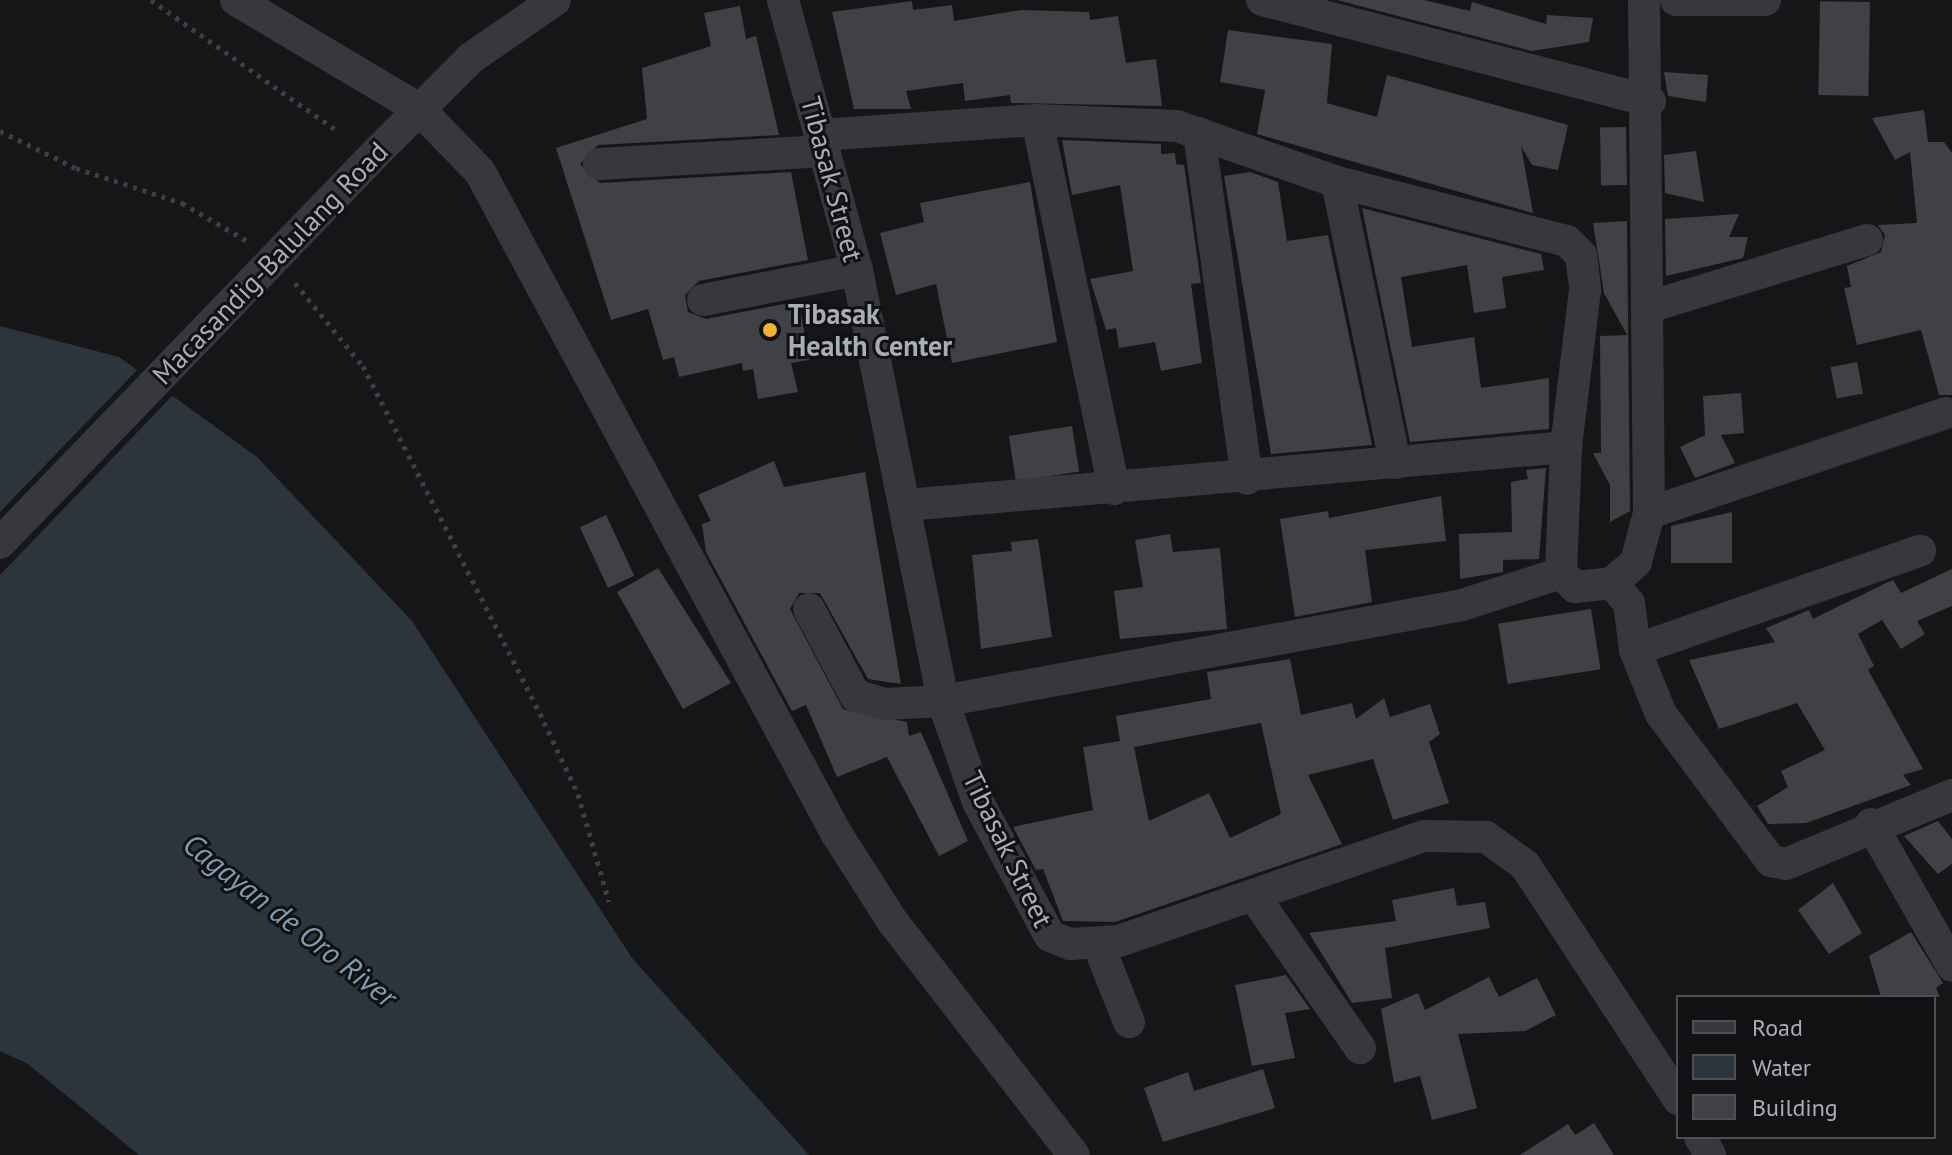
<!DOCTYPE html>
<style>
body{margin:0}
#map{position:relative;width:1952px;height:1155px;overflow:hidden;background:#161618;font-family:"PT Sans",sans-serif}
div>[style]{position:absolute}
.water>*{inset:0;background:#2c353c}
.pier>*{inset:0;background:#161618}
.building>*{inset:0;background:#404145;transform-origin:0 0}
.path>*{height:5px;margin-top:-2.5px;transform-origin:0;background:repeating-linear-gradient(90deg,#3d3f44 0 4px,transparent 0 10px)}
.minor>*{height:32px;margin:-16px;padding:0 16px;transform-origin:16px;border-radius:16px;background:#37383d}
.minor-bridge>*{height:32px;margin:-16px;padding:0 16px;transform-origin:16px;border-radius:16px;background:#37383d}
.dots>*{width:22px;height:22px;translate:-50% -50%;box-sizing:border-box;border:4px solid #111113;border-radius:50%}
span{translate:-50% -50%;white-space:nowrap;text-align:center;line-height:1.15;-webkit-text-stroke:6px #111113;paint-order:stroke}
.street-label{font-size:28px;color:#a8adb8}
.poi-label{font-size:28px;color:#a8adb8;font-weight:700}
.left{translate:0 -50%;text-align:left}
.water-label{font-size:30px;color:#7f9bb3;font-style:italic}
.legend{position:absolute;left:1676px;top:995px;width:260px;height:144px;box-sizing:border-box;background:#111113;border:2px solid #4d4f55;margin:0;padding:10px 14px;list-style:none;font-size:24px;color:#a8adb8}
.legend li{display:flex;align-items:center;gap:16px;height:40px}
.legend b{width:40px;border:2px solid #4d4f55}
</style>
<div id="map">
<div class="water">
<div style="clip-path:polygon(0 326px,119px 357px,257px 457px,412px 621px,632px 958px,809px 1155px,139px 1155px,28px 1064px,0 1051px)"></div>
</div>
<div class="pier">
<div style="clip-path:polygon(140px 367px,175px 393px,0 575px,0 512px)"></div>
</div>
<div class="building">
<div style="clip-path:polygon(1337px 0,1424px 0,1470px 11px,1472px 2px,1546px 24px,1547px 15px,1593px 18px,1589px 42px,1532px 51px)"></div>
<div style="clip-path:polygon(912px 1px,913px 10px,952px 5px,954px 21px,1021px 10px,1089px 12px,1090px 20px,1118px 16px,1126px 63px,1156px 59px,1162px 106px,1011px 103px,1010px 95px,965px 101px,963px 83px,906px 91px,911px 109px,854px 109px,832px 12px)"></div>
<div style="left:1870px;top:2px;width:94px;height:50px;rotate:91deg"></div>
<div style="clip-path:polygon(740px 6px,746px 39px,756px 36px,779px 135px,598px 145px,580px 164px,600px 183px,791px 172px,808px 260px,699px 281px,685px 295px,688px 312px,706px 319px,799px 301px,809px 360px,791px 363px,798px 392px,758px 399px,753px 369px,743px 371px,742px 363px,679px 377px,674px 357px,663px 360px,648px 309px,611px 320px,556px 148px,647px 119px,642px 68px,711px 46px,704px 13px)"></div>
<div style="clip-path:polygon(1228px 30px,1332px 44px,1327px 103px,1377px 117px,1387px 75px,1568px 125px,1558px 170px,1532px 165px,1521px 146px,1533px 213px,1257px 134px,1265px 90px,1220px 82px)"></div>
<div style="clip-path:polygon(1664px 72px,1708px 75px,1706px 102px,1668px 96px)"></div>
<div style="clip-path:polygon(1924px 110px,1928px 142px,1944px 142px,1952px 153px,1952px 395px,1939px 395px,1921px 330px,1857px 345px,1844px 288px,1851px 287px,1847px 266px,1881px 252px,1885px 235px,1878px 225px,1917px 223px,1910px 152px,1895px 160px,1872px 118px)"></div>
<div style="left:1626px;top:127px;width:58px;height:26px;rotate:89deg"></div>
<div style="clip-path:polygon(1062px 140px,1161px 144px,1161px 154px,1175px 153px,1176px 164px,1184px 165px,1201px 283px,1191px 284px,1202px 363px,1161px 371px,1155px 342px,1119px 348px,1116px 328px,1106px 330px,1090px 279px,1133px 271px,1120px 185px,1072px 195px)"></div>
<div style="clip-path:polygon(1696px 151px,1704px 202px,1665px 193px,1664px 155px)"></div>
<div style="clip-path:polygon(1250px 172px,1278px 182px,1287px 241px,1328px 235px,1372px 445px,1271px 454px,1224px 176px)"></div>
<div style="clip-path:polygon(1030px 182px,1057px 342px,952px 363px,936px 284px,896px 295px,880px 233px,924px 222px,920px 203px)"></div>
<div style="clip-path:polygon(1362px 208px,1541px 254px,1544px 270px,1502px 277px,1506px 308px,1474px 313px,1467px 265px,1401px 277px,1412px 347px,1474px 337px,1481px 388px,1549px 378px,1549px 429px,1410px 442px)"></div>
<div style="clip-path:polygon(1739px 214px,1729px 237px,1748px 237px,1743px 258px,1666px 276px,1665px 219px)"></div>
<div style="clip-path:polygon(1627px 221px,1630px 511px,1610px 522px,1610px 485px,1593px 453px,1601px 453px,1600px 336px,1627px 335px,1604px 293px,1593px 223px)"></div>
<div style="left:1857px;top:362px;width:32px;height:27px;rotate:79deg"></div>
<div style="clip-path:polygon(1741px 393px,1744px 433px,1721px 435px,1735px 463px,1695px 478px,1680px 447px,1705px 435px,1703px 396px)"></div>
<div style="left:1072px;top:426px;width:46px;height:64px;rotate:81deg"></div>
<div style="clip-path:polygon(774px 461px,784px 487px,865px 472px,901px 684px,868px 679px,820px 593px,799px 593px,790px 609px,843px 709px,907px 722px,909px 736px,921px 732px,968px 841px,939px 856px,887px 757px,837px 777px,806px 705px,792px 711px,706px 552px,702px 524px,711px 521px,698px 495px)"></div>
<div style="clip-path:polygon(1546px 468px,1539px 559px,1503px 560px,1503px 572px,1460px 579px,1459px 534px,1512px 532px,1511px 482px,1528px 479px,1526px 470px)"></div>
<div style="clip-path:polygon(1441px 496px,1446px 541px,1365px 550px,1372px 602px,1295px 617px,1280px 519px,1328px 511px,1329px 518px)"></div>
<div style="clip-path:polygon(1732px 512px,1732px 563px,1671px 563px,1671px 526px)"></div>
<div style="left:606px;top:515px;width:67px;height:29px;rotate:65deg"></div>
<div style="clip-path:polygon(1170px 534px,1173px 552px,1220px 548px,1227px 629px,1120px 639px,1114px 591px,1143px 587px,1135px 540px)"></div>
<div style="clip-path:polygon(1038px 539px,1052px 637px,981px 649px,972px 555px,1012px 551px,1011px 542px)"></div>
<div style="clip-path:polygon(658px 568px,731px 683px,683px 709px,617px 592px)"></div>
<div style="clip-path:polygon(1952px 569px,1952px 606px,1917px 621px,1925px 634px,1901px 649px,1882px 620px,1858px 634px,1874px 666px,1868px 670px,1923px 769px,1903px 775px,1911px 785px,1806px 823px,1768px 824px,1757px 806px,1788px 787px,1781px 771px,1825px 750px,1797px 703px,1719px 729px,1689px 660px,1775px 642px,1766px 628px,1809px 610px,1813px 619px,1886px 583px,1893px 580px,1901px 593px)"></div>
<div style="left:1591px;top:609px;width:61px;height:94px;rotate:81deg"></div>
<div style="clip-path:polygon(evenodd,1290px 659px,1301px 715px,1352px 703px,1356px 719px,1384px 698px,1390px 717px,1430px 704px,1440px 734px,1429px 742px,1449px 803px,1393px 820px,1373px 759px,1308px 775px,1342px 844px,1115px 922px,1063px 921px,1043px 869px,1036px 870px,1013px 827px,1093px 810px,1083px 747px,1120px 741px,1116px 716px,1211px 699px,1207px 672px,1290px 659px,1261px 723px,1281px 814px,1230px 838px,1209px 793px,1149px 821px,1134px 747px,1261px 723px)"></div>
<div style="clip-path:polygon(1938px 821px,1952px 839px,1952px 864px,1938px 874px,1904px 836px)"></div>
<div style="clip-path:polygon(1833px 883px,1862px 933px,1829px 954px,1798px 910px)"></div>
<div style="clip-path:polygon(1454px 888px,1457px 906px,1485px 902px,1490px 928px,1385px 948px,1392px 998px,1352px 1003px,1309px 933px,1396px 921px,1392px 900px)"></div>
<div style="clip-path:polygon(1911px 932px,1943px 983px,1936px 988px,1940px 997px,1881px 997px,1869px 956px)"></div>
<div style="clip-path:polygon(1286px 975px,1310px 1009px,1285px 1013px,1295px 1058px,1252px 1066px,1235px 985px)"></div>
<div style="clip-path:polygon(1489px 977px,1499px 997px,1537px 978px,1556px 1015px,1525px 1031px,1458px 1034px,1477px 1108px,1432px 1120px,1420px 1076px,1394px 1083px,1381px 1009px,1418px 993px,1425px 1010px)"></div>
<div style="clip-path:polygon(1263px 1069px,1275px 1108px,1163px 1142px,1144px 1088px,1188px 1072px,1194px 1091px)"></div>
<div style="clip-path:polygon(1594px 1123px,1614px 1155px,1520px 1155px,1568px 1124px,1575px 1135px)"></div>
</div>
<div class="path">
<div style="left:151px;top:0;width:226px;rotate:35.1deg"></div>
<div style="left:0;top:131px;width:85px;rotate:26deg"></div>
<div style="left:76px;top:168px;width:112px;rotate:18.3deg"></div>
<div style="left:182px;top:203px;width:78px;rotate:30.2deg"></div>
<div style="left:295px;top:283px;width:107px;rotate:50.7deg"></div>
<div style="left:363px;top:366px;width:399px;rotate:63deg"></div>
<div style="left:544px;top:722px;width:80px;rotate:64.7deg"></div>
<div style="left:578px;top:794px;width:112px;rotate:74deg"></div>
</div>
<div class="minor">
<div style="left:236px;top:0;width:213px;rotate:30.8deg"></div>
<div style="left:419px;top:109px;width:88px;rotate:45.9deg"></div>
<div style="left:480px;top:172px;width:751px;rotate:61.69deg"></div>
<div style="left:836px;top:833px;width:106px;rotate:57.4deg"></div>
<div style="left:893px;top:922px;width:295px;rotate:52.2deg"></div>
<div style="left:783px;top:0;width:280px;rotate:74.7deg"></div>
<div style="left:857px;top:270px;width:439px;rotate:78.7deg"></div>
<div style="left:943px;top:701px;width:107px;rotate:70.9deg"></div>
<div style="left:978px;top:802px;width:152px;rotate:61.8deg"></div>
<div style="left:1050px;top:936px;width:22px;rotate:22deg"></div>
<div style="left:1070px;top:944px;width:49px;rotate:-3.5deg"></div>
<div style="left:1119px;top:941px;width:323px;rotate:-19deg"></div>
<div style="left:1424px;top:836px;width:62px;rotate:0.9deg"></div>
<div style="left:1486px;top:837px;width:48px;rotate:35.7deg"></div>
<div style="left:1525px;top:865px;width:280px;rotate:56.8deg"></div>
<div style="left:1262px;top:0;width:401px;rotate:14.6deg"></div>
<div style="left:1644px;top:0;width:513px;rotate:89.44deg"></div>
<div style="left:1676px;top:0;width:89px"></div>
<div style="left:1037px;top:120px;width:377px;rotate:78.2deg"></div>
<div style="left:1199px;top:133px;width:349px;rotate:82.1deg"></div>
<div style="left:821px;top:135px;width:217px;rotate:-4deg"></div>
<div style="left:1037px;top:120px;width:140px;rotate:2.5deg"></div>
<div style="left:1177px;top:126px;width:170px;rotate:19.3deg"></div>
<div style="left:1337px;top:182px;width:237px;rotate:14.4deg"></div>
<div style="left:1567px;top:241px;width:20px;rotate:45deg"></div>
<div style="left:1581px;top:255px;width:35px;rotate:83deg"></div>
<div style="left:1585px;top:290px;width:158px;rotate:96.9deg"></div>
<div style="left:1566px;top:447px;width:126px;rotate:92.3deg"></div>
<div style="left:379px;top:150px;width:130px;rotate:-45deg"></div>
<div style="left:471px;top:58px;width:102px;rotate:-34.6deg"></div>
<div style="left:599px;top:164px;width:226px;rotate:-3.3deg"></div>
<div style="left:1337px;top:182px;width:287px;rotate:78.3deg"></div>
<div style="left:703px;top:300px;width:157px;rotate:-11deg"></div>
<div style="left:1649px;top:307px;width:228px;rotate:-17.1deg"></div>
<div style="left:907px;top:505px;width:662px;rotate:-5.03deg"></div>
<div style="left:1612px;top:583px;width:26px;rotate:50deg"></div>
<div style="left:1629px;top:603px;width:47px;rotate:82.7deg"></div>
<div style="left:1635px;top:650px;width:69px;rotate:67.9deg"></div>
<div style="left:1661px;top:714px;width:184px;rotate:53.2deg"></div>
<div style="left:1771px;top:861px;width:15px;rotate:11deg"></div>
<div style="left:1786px;top:864px;width:180px;rotate:-22.6deg"></div>
<div style="left:809px;top:609px;width:98px;rotate:61.9deg"></div>
<div style="left:855px;top:695px;width:31px;rotate:17deg"></div>
<div style="left:885px;top:704px;width:58px;rotate:-3deg"></div>
<div style="left:943px;top:701px;width:528px;rotate:-10.48deg"></div>
<div style="left:1462px;top:605px;width:104px;rotate:-17.9deg"></div>
<div style="left:1561px;top:573px;width:20px;rotate:45deg"></div>
<div style="left:1575px;top:587px;width:37px;rotate:-6deg"></div>
<div style="left:1612px;top:583px;width:32px;rotate:-41deg"></div>
<div style="left:1636px;top:562px;width:51px;rotate:-75.1deg"></div>
<div style="left:1649px;top:513px;width:313px;rotate:-18.6deg"></div>
<div style="left:1635px;top:650px;width:302px;rotate:-19.2deg"></div>
<div style="left:1871px;top:824px;width:163px;rotate:60.3deg"></div>
<div style="left:1256px;top:899px;width:182px;rotate:55.1deg"></div>
<div style="left:1098px;top:944px;width:84px;rotate:68.3deg"></div>
<div style="left:1700px;top:1137px;width:21px;rotate:61deg"></div>
</div>
<div class="minor-bridge">
<div style="left:0;top:543px;width:546px;rotate:-46.04deg"></div>
</div>
<div class="dots">
<div style="left:770px;top:330px;background:#f2b134"></div>
</div>
<div class="street-label">
<span style="left:832px;top:179px;rotate:75deg">Tibasak Street</span>
<span style="left:270px;top:263px;rotate:-46deg">Macasandig-Balulang Road</span>
<span style="left:1008px;top:849px;rotate:64deg">Tibasak Street</span>
</div>
<div class="poi-label">
<span class="left" style="left:788px;top:330px">Tibasak<br>Health Center</span>
</div>
<div class="water-label">
<span style="left:290px;top:920px;rotate:38deg">Cagayan de Oro River</span>
</div>
<ul class="legend">
<li><b style="height:10px;background:#37383d"></b>Road</li>
<li><b style="height:22px;background:#2c353c"></b>Water</li>
<li><b style="height:22px;background:#404145"></b>Building</li>
</ul>
</div>
